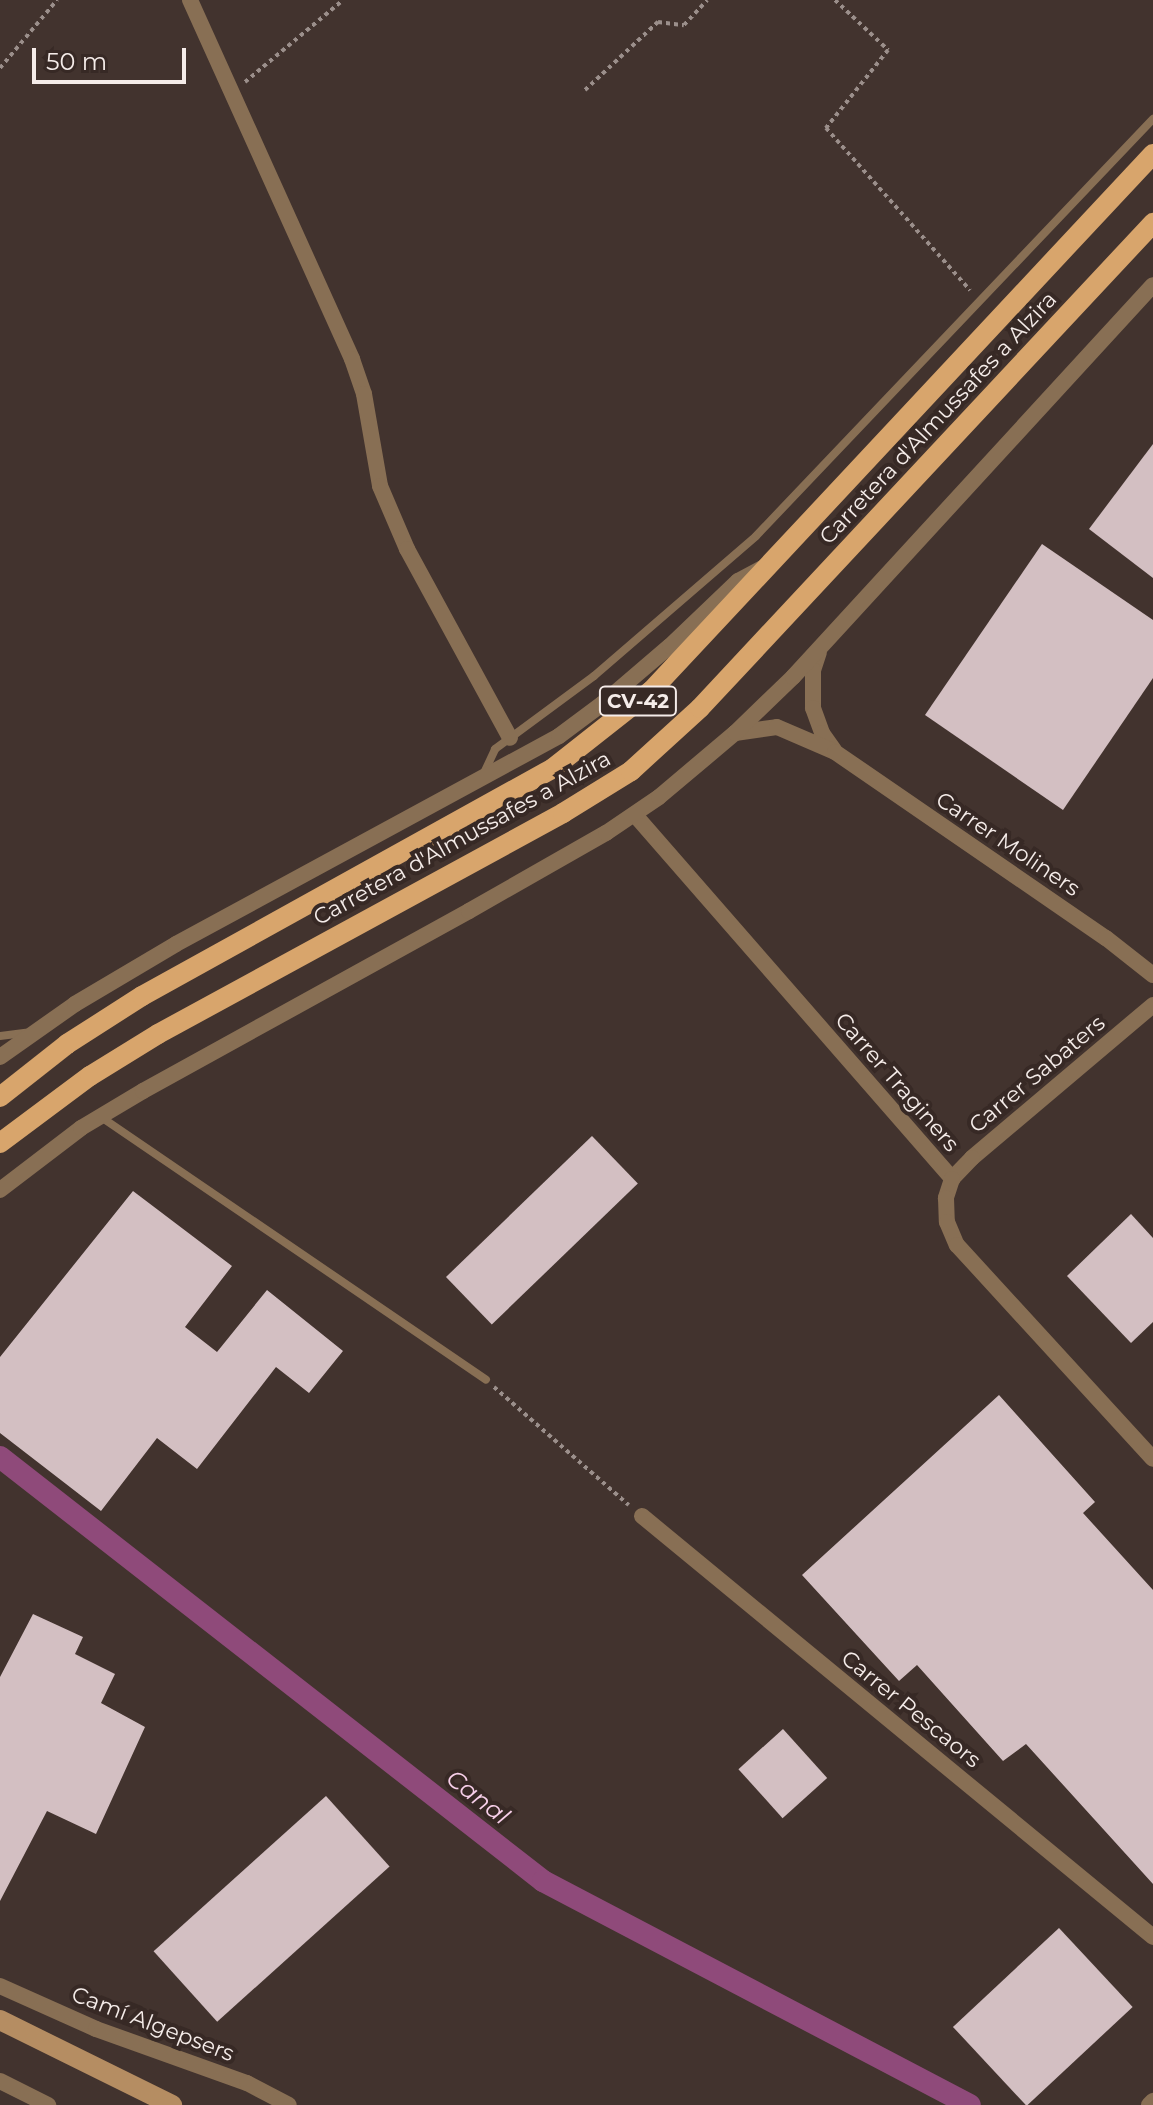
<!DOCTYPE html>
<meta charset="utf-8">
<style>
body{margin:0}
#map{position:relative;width:1153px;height:2105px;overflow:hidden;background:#42332e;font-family:Montserrat,sans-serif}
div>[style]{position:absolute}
.canal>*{height:22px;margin:-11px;padding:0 11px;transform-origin:11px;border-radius:11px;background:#8f4a7a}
.building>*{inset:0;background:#d3bfc2;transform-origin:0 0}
.path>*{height:4px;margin-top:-2px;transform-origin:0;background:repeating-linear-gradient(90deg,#9b8f8b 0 4px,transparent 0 8px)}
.service>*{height:8px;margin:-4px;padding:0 4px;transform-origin:4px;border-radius:4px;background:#886f54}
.minor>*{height:16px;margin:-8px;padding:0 8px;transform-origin:8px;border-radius:8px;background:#886f54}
.secondary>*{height:20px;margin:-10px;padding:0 10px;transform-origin:10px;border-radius:10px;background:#b58d62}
.primary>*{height:20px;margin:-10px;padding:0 10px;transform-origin:10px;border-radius:10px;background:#d8a56c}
span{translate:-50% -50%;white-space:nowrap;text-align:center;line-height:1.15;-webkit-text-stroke:8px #372925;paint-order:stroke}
.shield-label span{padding:2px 6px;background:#372925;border:2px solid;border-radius:6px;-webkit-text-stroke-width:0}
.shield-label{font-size:20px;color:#f5ece9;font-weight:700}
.street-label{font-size:22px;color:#f5ece9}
.water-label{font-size:24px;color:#f8d0ea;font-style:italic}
.scale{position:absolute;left:32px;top:48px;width:154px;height:36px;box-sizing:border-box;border:4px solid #f5ece9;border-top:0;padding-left:10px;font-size:24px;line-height:28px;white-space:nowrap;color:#f5ece9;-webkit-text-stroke:6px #372925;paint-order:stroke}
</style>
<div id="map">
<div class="canal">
<div style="left:0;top:1457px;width:689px;rotate:37.98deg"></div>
<div style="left:543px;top:1881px;width:482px;rotate:27.7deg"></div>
</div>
<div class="building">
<div style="clip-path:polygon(1153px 444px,1153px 578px,1089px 529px)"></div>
<div style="clip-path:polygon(1042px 544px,1153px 620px,1153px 678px,1063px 810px,925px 715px)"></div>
<div style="left:592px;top:1136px;width:66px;height:203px;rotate:46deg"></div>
<div style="clip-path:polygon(133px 1191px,232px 1266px,185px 1327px,217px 1352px,267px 1290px,343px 1351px,309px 1393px,276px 1367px,197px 1469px,157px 1438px,101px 1511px,0 1433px,0 1357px)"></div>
<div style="clip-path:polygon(1131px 1214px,1153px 1238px,1153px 1322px,1131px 1343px,1067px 1276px)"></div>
<div style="clip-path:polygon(999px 1395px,1095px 1502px,1083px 1513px,1153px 1590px,1153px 1884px,1026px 1744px,1003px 1761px,917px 1665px,899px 1681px,802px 1575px)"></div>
<div style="clip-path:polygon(33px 1614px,83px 1637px,75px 1654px,115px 1674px,101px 1703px,145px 1727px,96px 1834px,47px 1811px,0 1901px,0 1677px)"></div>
<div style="left:783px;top:1729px;width:66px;height:60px;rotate:48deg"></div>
<div style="left:326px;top:1796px;width:95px;height:232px;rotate:48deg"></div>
<div style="left:1059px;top:1928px;width:108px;height:145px;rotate:47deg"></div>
</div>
<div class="path">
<div style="left:835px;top:0;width:73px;rotate:43.3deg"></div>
<div style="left:888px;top:50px;width:100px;rotate:128.5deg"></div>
<div style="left:826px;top:128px;width:217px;rotate:48.4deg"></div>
<div style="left:0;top:68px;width:89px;rotate:-50deg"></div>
<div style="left:245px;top:82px;width:128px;rotate:-39.9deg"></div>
<div style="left:585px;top:90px;width:100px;rotate:-43deg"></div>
<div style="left:658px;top:22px;width:26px;rotate:7deg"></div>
<div style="left:684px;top:25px;width:34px;rotate:-47deg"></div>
<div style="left:494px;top:1387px;width:179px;rotate:41.2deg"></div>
</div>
<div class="service">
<div style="left:484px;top:773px;width:26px;rotate:-65deg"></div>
<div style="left:495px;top:749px;width:123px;rotate:-36.4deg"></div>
<div style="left:594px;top:676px;width:214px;rotate:-40.8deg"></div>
<div style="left:756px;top:536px;width:576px;rotate:-46.41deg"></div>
<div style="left:0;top:1036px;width:26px;rotate:-7deg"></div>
<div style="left:101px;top:1117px;width:466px;rotate:34.3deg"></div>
</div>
<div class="minor">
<div style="left:190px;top:0;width:394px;rotate:65.7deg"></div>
<div style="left:352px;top:359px;width:37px;rotate:71deg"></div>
<div style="left:364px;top:394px;width:93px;rotate:80.1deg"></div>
<div style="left:380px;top:486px;width:69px;rotate:66.8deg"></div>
<div style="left:407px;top:549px;width:215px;rotate:61.4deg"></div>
<div style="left:819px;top:652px;width:19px;rotate:108deg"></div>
<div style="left:813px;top:670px;width:38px;rotate:90deg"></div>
<div style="left:813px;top:708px;width:27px;rotate:70deg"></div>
<div style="left:822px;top:733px;width:21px;rotate:55deg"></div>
<div style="left:735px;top:733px;width:42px;rotate:-8.1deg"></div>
<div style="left:777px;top:727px;width:63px;rotate:23.3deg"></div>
<div style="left:835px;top:752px;width:329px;rotate:34.5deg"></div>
<div style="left:1106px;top:938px;width:60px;rotate:38.2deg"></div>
<div style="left:635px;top:815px;width:483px;rotate:48.9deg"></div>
<div style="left:1153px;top:1005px;width:237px;rotate:139.8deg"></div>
<div style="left:972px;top:1158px;width:29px;rotate:134deg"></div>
<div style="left:952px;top:1179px;width:20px;rotate:108deg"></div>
<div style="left:946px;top:1198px;width:24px;rotate:88deg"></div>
<div style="left:947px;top:1222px;width:25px;rotate:67deg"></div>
<div style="left:957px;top:1245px;width:290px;rotate:47.5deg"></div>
<div style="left:0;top:1057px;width:92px;rotate:-35.2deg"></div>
<div style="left:75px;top:1004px;width:117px;rotate:-30.7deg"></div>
<div style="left:176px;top:944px;width:436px;rotate:-28.5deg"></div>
<div style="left:559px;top:736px;width:54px;rotate:-36.7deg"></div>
<div style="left:602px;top:704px;width:89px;rotate:-40.5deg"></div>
<div style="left:670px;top:646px;width:94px;rotate:-43.7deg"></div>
<div style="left:738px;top:581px;width:27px;rotate:-28deg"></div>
<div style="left:0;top:1190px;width:102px;rotate:-37.4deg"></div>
<div style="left:81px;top:1128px;width:72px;rotate:-30.8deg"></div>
<div style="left:143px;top:1091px;width:372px;rotate:-28.9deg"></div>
<div style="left:469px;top:911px;width:158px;rotate:-29.7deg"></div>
<div style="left:606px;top:833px;width:64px;rotate:-34.2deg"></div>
<div style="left:659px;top:797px;width:99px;rotate:-40.1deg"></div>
<div style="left:735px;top:733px;width:81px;rotate:-44deg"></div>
<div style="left:793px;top:677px;width:532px;rotate:-47.44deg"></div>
<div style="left:642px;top:1516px;width:662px;rotate:39.48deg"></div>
<div style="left:0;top:1986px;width:105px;rotate:24.1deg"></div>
<div style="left:96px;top:2029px;width:160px;rotate:19.7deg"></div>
<div style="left:247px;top:2083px;width:47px;rotate:27.6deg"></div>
<div style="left:0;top:2081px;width:54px;rotate:26.6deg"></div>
<div style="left:1149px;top:2105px;width:6px;rotate:-45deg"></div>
</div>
<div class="secondary">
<div style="left:0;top:2020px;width:192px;rotate:26.3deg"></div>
</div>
<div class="primary">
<div style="left:0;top:1097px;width:85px;rotate:-38.3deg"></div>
<div style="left:67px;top:1044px;width:89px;rotate:-32.6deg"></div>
<div style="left:142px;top:996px;width:470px;rotate:-29deg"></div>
<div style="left:553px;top:768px;width:125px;rotate:-38.2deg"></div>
<div style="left:651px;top:691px;width:735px;rotate:-46.93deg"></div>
<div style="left:0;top:1143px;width:112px;rotate:-36.7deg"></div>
<div style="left:90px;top:1076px;width:80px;rotate:-31.7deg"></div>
<div style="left:158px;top:1034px;width:461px;rotate:-28.6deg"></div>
<div style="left:563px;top:813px;width:80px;rotate:-31.7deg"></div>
<div style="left:631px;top:771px;width:93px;rotate:-42.4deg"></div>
<div style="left:700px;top:708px;width:664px;rotate:-46.95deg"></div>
</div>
<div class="shield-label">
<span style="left:638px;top:701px">CV-42</span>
</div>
<div class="street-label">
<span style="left:938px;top:418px;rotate:-47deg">Carretera d'Almussafes a Alzira</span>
<span style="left:462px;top:838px;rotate:-29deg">Carretera d'Almussafes a Alzira</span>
<span style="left:1008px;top:844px;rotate:34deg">Carrer Moliners</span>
<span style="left:1037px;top:1074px;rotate:-40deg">Carrer Sabaters</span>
<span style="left:897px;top:1082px;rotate:49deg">Carrer Traginers</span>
<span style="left:911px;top:1709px;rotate:39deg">Carrer Pescaors</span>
<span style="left:153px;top:2024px;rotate:21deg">Camí Algepsers</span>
</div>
<div class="water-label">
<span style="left:478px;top:1797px;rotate:38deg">Canal</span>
</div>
<div class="scale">50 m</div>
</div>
